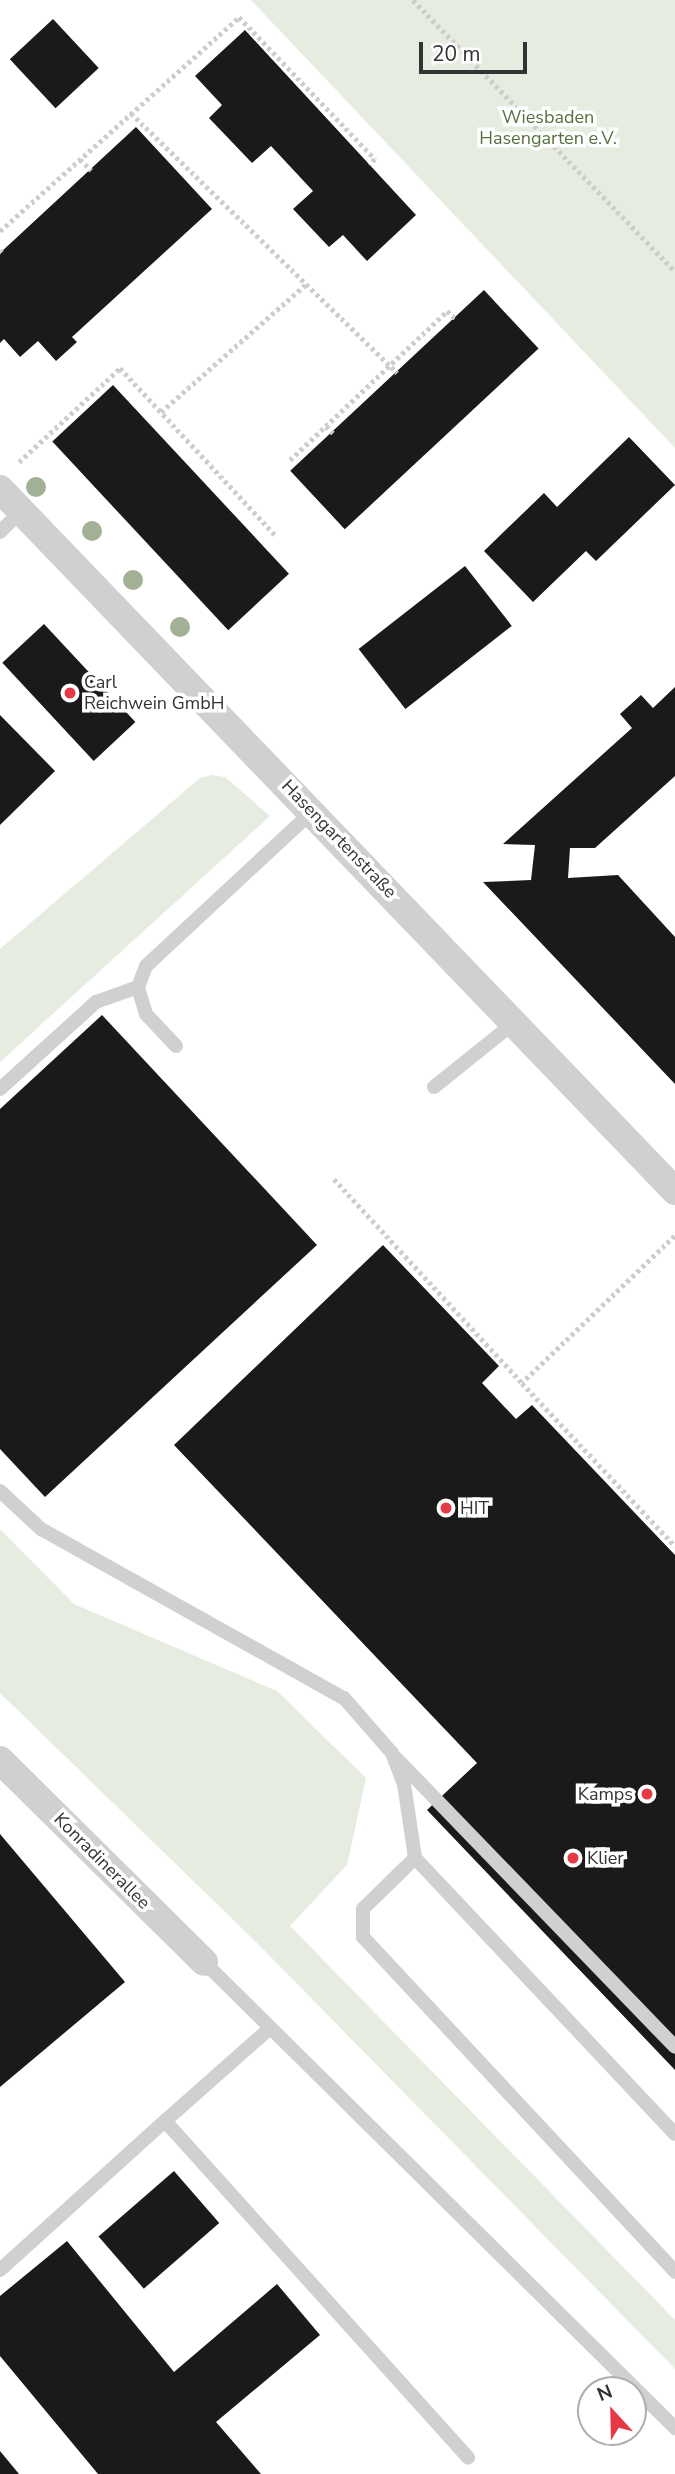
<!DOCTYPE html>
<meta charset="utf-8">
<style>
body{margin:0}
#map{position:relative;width:675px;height:2474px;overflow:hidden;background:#fff;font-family:"Nunito Sans",sans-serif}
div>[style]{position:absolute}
.green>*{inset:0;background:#e6ecdf}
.building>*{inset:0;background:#1a1a1a;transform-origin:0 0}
.path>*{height:4.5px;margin-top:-2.25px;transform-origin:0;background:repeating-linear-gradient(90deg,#cdcdcd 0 3.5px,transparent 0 7px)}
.service>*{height:14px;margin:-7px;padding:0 7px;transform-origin:7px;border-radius:7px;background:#d0d0d0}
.minor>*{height:28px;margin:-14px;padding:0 14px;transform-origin:14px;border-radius:14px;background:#d0d0d0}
.trees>*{width:20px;height:20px;margin:-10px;border-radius:50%;background:#a2b095}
.dots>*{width:19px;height:19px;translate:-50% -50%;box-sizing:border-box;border:4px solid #fff;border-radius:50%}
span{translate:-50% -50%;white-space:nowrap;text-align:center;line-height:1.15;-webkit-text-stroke:7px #fff;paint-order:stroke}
.park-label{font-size:18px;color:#56703f}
.poi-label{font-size:18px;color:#333}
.left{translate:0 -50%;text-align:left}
.right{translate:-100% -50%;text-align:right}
.street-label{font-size:18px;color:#333}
.north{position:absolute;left:577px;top:2376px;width:70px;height:70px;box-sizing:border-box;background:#fff;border:2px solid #adadad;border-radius:50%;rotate:338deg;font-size:19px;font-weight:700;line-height:28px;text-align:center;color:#333}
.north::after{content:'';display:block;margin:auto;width:24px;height:32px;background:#e63946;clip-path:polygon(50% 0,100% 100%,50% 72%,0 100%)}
.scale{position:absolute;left:419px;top:42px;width:108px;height:32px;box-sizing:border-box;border:4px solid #333;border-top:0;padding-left:9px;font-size:21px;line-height:24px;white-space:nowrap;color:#333;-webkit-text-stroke:5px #fff;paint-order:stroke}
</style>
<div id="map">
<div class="green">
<div style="clip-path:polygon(251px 0,675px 0,675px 448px)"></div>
<div style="clip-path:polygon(212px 775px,225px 777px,270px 816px,0 1062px,0 949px,200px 778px)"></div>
<div style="clip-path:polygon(0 1529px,74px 1604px,277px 1691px,366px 1778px,347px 1865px,290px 1926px,675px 2320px,675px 2369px,259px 1945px,0 1693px)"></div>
</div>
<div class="building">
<div style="left:53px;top:19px;width:67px;height:59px;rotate:47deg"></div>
<div style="clip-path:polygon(245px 30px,416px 215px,367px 261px,343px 235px,329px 247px,293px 209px,313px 191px,271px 146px,252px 163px,209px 118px,222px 105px,195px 76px)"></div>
<div style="clip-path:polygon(136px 127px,212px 209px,72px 337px,77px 342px,56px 361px,38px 341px,20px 357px,4px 339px,0 343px,0 253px)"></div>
<div style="left:484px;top:290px;width:80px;height:265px;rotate:47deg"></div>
<div style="left:113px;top:385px;width:258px;height:83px;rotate:47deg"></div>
<div style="clip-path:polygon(629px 437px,675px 485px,596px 561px,586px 551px,533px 602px,484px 551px,544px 493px,557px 507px)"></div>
<div style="left:465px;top:566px;width:76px;height:135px;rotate:52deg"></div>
<div style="left:44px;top:624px;width:134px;height:57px;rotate:47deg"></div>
<div style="clip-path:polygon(675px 687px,675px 776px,595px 848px,570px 848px,568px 878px,618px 875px,675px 937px,675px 1084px,483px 882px,531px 880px,535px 845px,503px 844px,632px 728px,620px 714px,641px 695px,653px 708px)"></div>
<div style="clip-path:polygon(0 715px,55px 771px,0 825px)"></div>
<div style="clip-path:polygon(102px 1015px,317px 1245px,45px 1497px,0 1449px,0 1109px)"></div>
<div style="clip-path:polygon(383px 1245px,499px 1366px,482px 1383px,516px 1419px,532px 1405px,675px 1555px,675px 2070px,427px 1810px,477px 1763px,174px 1445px)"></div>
<div style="clip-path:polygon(0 1834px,125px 1982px,0 2087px)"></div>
<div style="left:174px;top:2171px;width:69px;height:100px;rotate:49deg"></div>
<div style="clip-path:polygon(67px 2241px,174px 2372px,277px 2284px,320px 2335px,216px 2422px,261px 2474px,98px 2474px,0 2356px,0 2296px)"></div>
<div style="clip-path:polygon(0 2451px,19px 2474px,0 2474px)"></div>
</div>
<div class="path">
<div style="left:413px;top:0;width:377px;rotate:46deg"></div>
<div style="left:131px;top:113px;width:372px;rotate:44.3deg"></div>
<div style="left:80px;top:159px;width:16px;rotate:45deg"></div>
<div style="left:0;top:231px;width:321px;rotate:-41.8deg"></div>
<div style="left:239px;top:17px;width:197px;rotate:46.2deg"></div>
<div style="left:375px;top:159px;width:8px;rotate:130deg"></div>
<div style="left:0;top:250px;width:3px;rotate:45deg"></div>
<div style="left:161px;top:412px;width:193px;rotate:-41.4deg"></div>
<div style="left:326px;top:426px;width:10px;rotate:45deg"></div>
<div style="left:290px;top:460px;width:216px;rotate:-43.5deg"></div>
<div style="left:447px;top:311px;width:11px;rotate:41deg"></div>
<div style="left:19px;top:462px;width:138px;rotate:-42.9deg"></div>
<div style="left:120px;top:368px;width:228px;rotate:47.1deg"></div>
<div style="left:334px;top:1179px;width:277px;rotate:47.3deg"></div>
<div style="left:675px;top:1236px;width:212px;rotate:136.1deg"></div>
<div style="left:522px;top:1383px;width:224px;rotate:46.8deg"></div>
</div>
<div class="service">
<div style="left:0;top:532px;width:30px;rotate:-45deg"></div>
<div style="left:176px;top:1046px;width:44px;rotate:-133.2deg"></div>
<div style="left:146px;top:1014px;width:28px;rotate:-107deg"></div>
<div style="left:138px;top:987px;width:22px;rotate:-69deg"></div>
<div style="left:146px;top:966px;width:228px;rotate:-42.9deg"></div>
<div style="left:434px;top:1087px;width:102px;rotate:-38.7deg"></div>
<div style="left:0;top:1089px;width:130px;rotate:-42.2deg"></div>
<div style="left:96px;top:1002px;width:45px;rotate:-19.7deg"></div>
<div style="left:0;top:1491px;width:56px;rotate:42.8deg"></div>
<div style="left:41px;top:1529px;width:347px;rotate:29.2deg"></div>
<div style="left:344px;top:1698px;width:73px;rotate:48.9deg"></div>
<div style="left:392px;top:1753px;width:33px;rotate:69deg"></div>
<div style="left:404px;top:1784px;width:75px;rotate:81.5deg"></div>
<div style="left:415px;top:1858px;width:379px;rotate:46.7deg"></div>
<div style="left:397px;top:1759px;width:400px;rotate:46deg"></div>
<div style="left:415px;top:1858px;width:73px;rotate:135.6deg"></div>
<div style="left:363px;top:1909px;width:28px;rotate:90deg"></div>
<div style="left:363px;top:1937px;width:458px;rotate:47deg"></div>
<div style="left:204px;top:1962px;width:663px;rotate:44.69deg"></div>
<div style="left:165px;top:2121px;width:140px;rotate:-41.5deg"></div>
<div style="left:0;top:2270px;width:222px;rotate:-42.1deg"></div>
<div style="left:165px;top:2121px;width:453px;rotate:48deg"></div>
</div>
<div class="minor">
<div style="left:0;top:489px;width:974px;rotate:46.12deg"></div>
<div style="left:0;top:1760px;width:287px;rotate:44.7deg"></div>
</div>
<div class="trees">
<div style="left:36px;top:487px"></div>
<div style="left:92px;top:531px"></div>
<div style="left:133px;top:580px"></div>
<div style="left:180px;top:627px"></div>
</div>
<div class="dots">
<div style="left:70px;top:693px;background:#e63946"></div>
<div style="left:446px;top:1508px;background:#e63946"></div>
<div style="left:647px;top:1794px;background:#e63946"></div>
<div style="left:573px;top:1858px;background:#e63946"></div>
</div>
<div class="park-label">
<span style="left:548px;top:128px">Wiesbaden<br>Hasengarten e.V.</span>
</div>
<div class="poi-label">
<span class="left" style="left:84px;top:693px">Carl<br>Reichwein GmbH</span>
<span class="left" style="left:460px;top:1508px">HIT</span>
<span class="right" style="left:633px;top:1794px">Kamps</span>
<span class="left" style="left:587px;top:1858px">Klier</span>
</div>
<div class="street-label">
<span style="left:339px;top:839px;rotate:46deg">Hasengartenstraße</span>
<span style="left:102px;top:1861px;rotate:45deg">Konradinerallee</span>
</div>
<div class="north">N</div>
<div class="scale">20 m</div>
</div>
